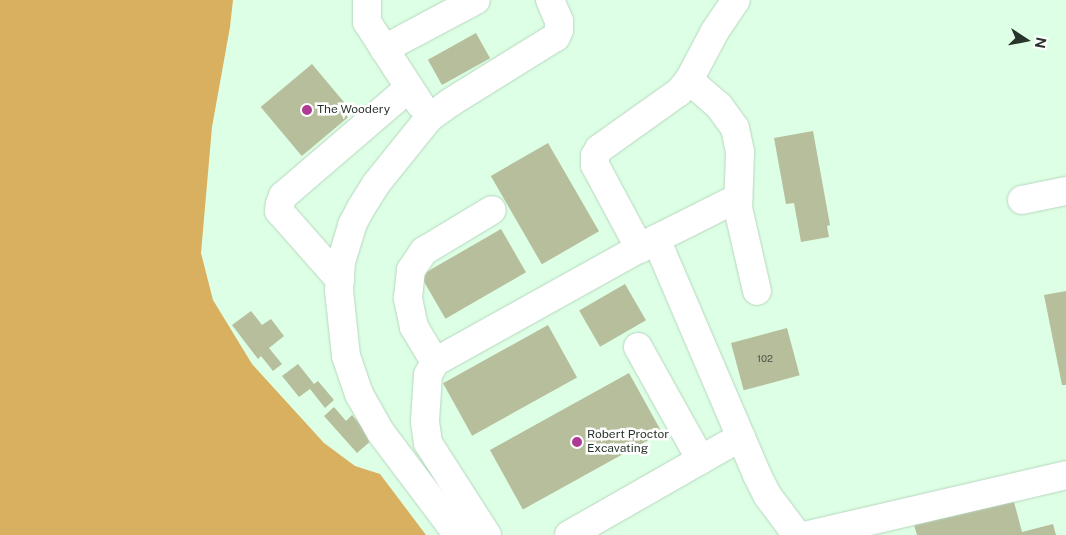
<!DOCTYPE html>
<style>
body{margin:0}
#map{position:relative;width:1066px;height:535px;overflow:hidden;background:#ddffe5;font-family:"Public Sans",sans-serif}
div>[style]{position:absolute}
.forest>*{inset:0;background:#d9b05f}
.building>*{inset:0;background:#b7be9c;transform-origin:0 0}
.roads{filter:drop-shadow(0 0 1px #b6d6be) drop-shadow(0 0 1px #b6d6be)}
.minor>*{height:28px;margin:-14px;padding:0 14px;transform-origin:14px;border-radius:14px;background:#fff}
.dots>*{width:14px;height:14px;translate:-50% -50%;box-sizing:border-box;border:2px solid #fff;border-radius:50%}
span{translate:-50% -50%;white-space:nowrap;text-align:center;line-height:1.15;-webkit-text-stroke:5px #fff;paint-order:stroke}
.number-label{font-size:10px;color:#4c5748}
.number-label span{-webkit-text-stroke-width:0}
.poi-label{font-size:12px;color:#28352c}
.left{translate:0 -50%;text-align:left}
.north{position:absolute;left:1001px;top:15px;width:50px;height:50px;-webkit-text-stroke:4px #fff;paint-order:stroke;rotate:101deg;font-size:14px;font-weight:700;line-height:20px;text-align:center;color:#28352c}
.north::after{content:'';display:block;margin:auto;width:18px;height:22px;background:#28352c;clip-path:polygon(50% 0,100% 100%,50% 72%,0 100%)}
</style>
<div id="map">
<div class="forest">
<div style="clip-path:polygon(0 0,233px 0,230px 27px,212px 127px,201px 253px,213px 300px,252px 364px,324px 443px,355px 466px,380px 474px,426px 535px,0 535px)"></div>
</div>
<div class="building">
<div style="left:476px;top:33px;width:29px;height:55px;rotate:61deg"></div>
<div style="left:312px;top:64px;width:64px;height:67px;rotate:50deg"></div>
<div style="clip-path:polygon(813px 131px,830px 225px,827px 226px,829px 237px,801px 242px,794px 203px,786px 204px,774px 138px)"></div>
<div style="left:548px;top:143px;width:102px;height:66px;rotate:60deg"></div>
<div style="left:501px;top:229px;width:50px;height:93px;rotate:60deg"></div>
<div style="left:625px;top:284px;width:42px;height:53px;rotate:60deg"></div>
<div style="clip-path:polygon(1066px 291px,1066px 385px,1062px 385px,1044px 295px)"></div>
<div style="clip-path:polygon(251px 311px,262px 325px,271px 319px,284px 336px,269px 348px,282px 364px,273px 371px,261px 356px,258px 359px,232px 325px)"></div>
<div style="left:548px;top:325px;width:60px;height:120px;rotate:61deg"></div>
<div style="left:787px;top:328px;width:49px;height:58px;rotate:75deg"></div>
<div style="clip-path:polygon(298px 364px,314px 384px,318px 381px,334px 400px,325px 408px,310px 389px,299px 397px,282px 376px)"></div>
<div style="left:629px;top:373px;width:68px;height:159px;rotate:61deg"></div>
<div style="clip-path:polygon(334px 407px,346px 421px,352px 415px,373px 439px,357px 453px,324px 416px)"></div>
<div style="clip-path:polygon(1013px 498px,1022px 532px,1053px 524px,1056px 535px,917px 535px,914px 525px)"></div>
</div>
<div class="roads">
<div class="minor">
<div style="left:367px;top:0;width:22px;rotate:90deg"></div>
<div style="left:367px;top:22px;width:98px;rotate:57.1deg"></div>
<div style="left:384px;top:49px;width:104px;rotate:-28deg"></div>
<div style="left:689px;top:80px;width:40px;rotate:41deg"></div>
<div style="left:719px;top:106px;width:27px;rotate:54deg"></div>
<div style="left:735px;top:128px;width:25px;rotate:78deg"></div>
<div style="left:740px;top:152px;width:56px;rotate:92deg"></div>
<div style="left:738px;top:208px;width:85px;rotate:77.1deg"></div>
<div style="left:1022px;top:200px;width:45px;rotate:-11.6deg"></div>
<div style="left:656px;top:239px;width:257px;rotate:66.8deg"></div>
<div style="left:757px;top:475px;width:22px;rotate:63deg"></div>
<div style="left:767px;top:495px;width:50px;rotate:53.1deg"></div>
<div style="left:640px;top:249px;width:95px;rotate:-118.2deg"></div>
<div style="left:595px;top:165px;width:9px;rotate:-90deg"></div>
<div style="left:595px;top:156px;width:8px;rotate:-60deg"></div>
<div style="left:599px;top:149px;width:98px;rotate:-35.5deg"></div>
<div style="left:679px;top:92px;width:16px;rotate:-50deg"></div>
<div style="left:689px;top:80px;width:55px;rotate:-62deg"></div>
<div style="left:715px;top:31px;width:37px;rotate:-56deg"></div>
<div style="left:340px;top:280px;width:92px;rotate:-131.5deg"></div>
<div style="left:279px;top:211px;width:7px;rotate:-82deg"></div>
<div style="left:280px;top:204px;width:9px;rotate:-69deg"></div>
<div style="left:283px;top:196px;width:166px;rotate:-40.6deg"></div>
<div style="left:638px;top:347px;width:129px;rotate:60.9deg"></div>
<div style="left:435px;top:362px;width:41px;rotate:-121deg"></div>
<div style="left:414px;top:327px;width:30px;rotate:-102deg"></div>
<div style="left:408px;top:298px;width:28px;rotate:-84deg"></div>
<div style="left:411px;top:270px;width:23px;rotate:-56deg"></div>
<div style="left:424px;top:251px;width:79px;rotate:-31.1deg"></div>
<div style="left:458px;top:535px;width:128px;rotate:-127deg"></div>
<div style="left:381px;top:433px;width:45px;rotate:-119.4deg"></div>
<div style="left:359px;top:394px;width:40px;rotate:-108.9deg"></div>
<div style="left:346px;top:356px;width:66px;rotate:-96.1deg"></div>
<div style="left:339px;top:290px;width:28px;rotate:-86deg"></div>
<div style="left:341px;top:262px;width:39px;rotate:-73deg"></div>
<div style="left:352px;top:225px;width:19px;rotate:-62deg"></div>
<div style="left:361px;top:208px;width:28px;rotate:-58deg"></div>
<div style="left:376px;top:184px;width:85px;rotate:-51.2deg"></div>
<div style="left:429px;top:118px;width:27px;rotate:-36deg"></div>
<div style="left:451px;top:102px;width:123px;rotate:-31.8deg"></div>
<div style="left:556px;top:37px;width:8px;rotate:-67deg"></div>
<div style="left:559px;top:30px;width:9px;rotate:-90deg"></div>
<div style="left:559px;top:21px;width:23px;rotate:-113deg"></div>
<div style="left:487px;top:535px;width:109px;rotate:-122.7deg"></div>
<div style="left:428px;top:443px;width:22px;rotate:-98deg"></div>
<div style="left:425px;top:421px;width:46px;rotate:-86.3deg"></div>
<div style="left:428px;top:375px;width:15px;rotate:-62deg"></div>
<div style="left:435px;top:362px;width:253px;rotate:-29.1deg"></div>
<div style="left:656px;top:239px;width:92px;rotate:-26.6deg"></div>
<div style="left:569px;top:535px;width:198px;rotate:-29.7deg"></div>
<div style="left:809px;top:535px;width:264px;rotate:-13.1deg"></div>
</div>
</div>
<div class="dots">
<div style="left:307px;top:110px;background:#ae3a93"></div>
<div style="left:577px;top:442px;background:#ae3a93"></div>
</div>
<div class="number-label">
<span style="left:765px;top:359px">102</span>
</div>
<div class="poi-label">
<span class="left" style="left:317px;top:110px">The Woodery</span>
<span class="left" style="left:587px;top:442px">Robert Proctor<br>Excavating</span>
</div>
<div class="north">N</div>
</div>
